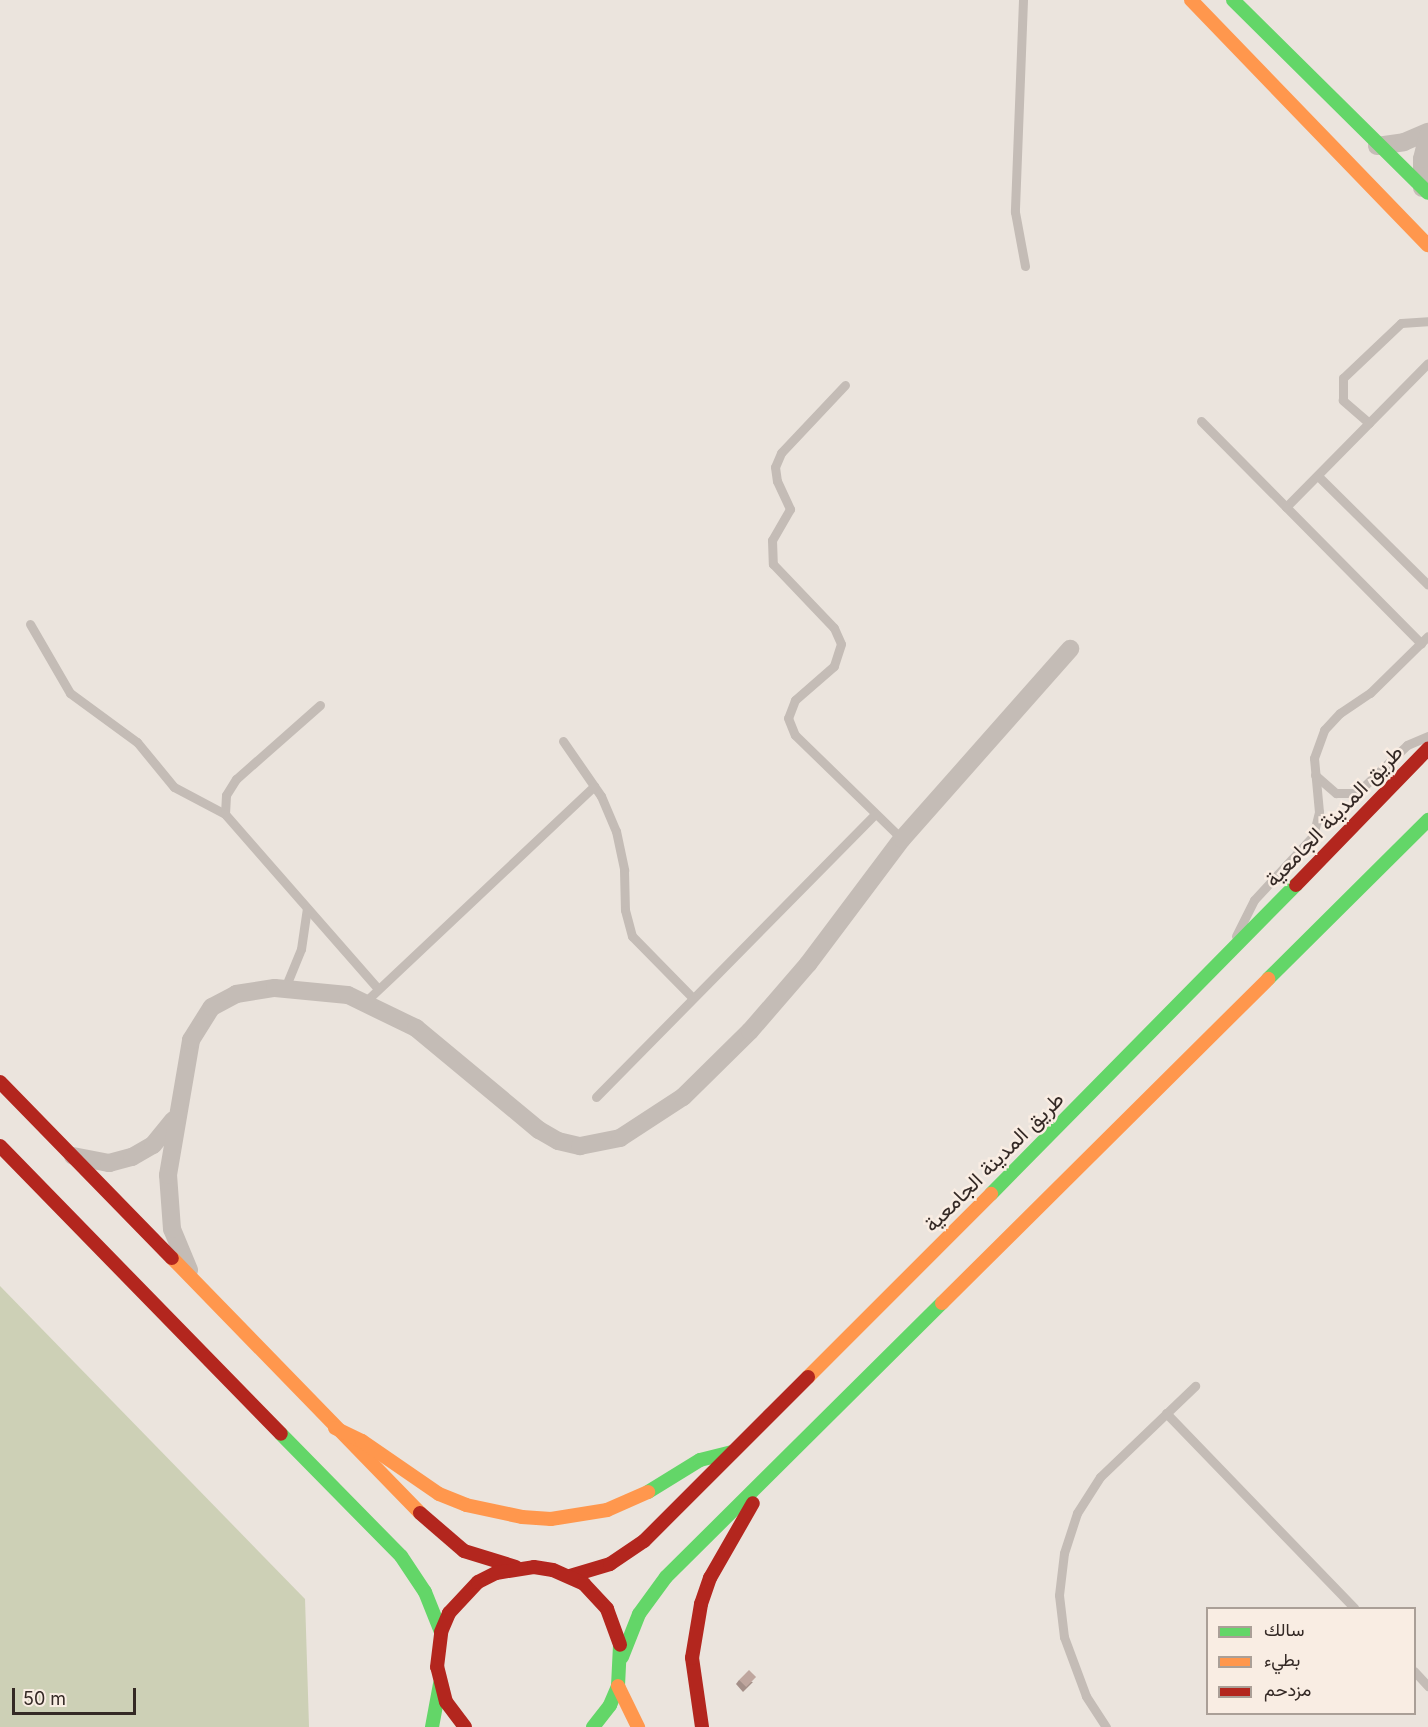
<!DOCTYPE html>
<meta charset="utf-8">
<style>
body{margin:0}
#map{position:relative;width:1428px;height:1727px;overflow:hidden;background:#ebe4dd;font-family:Inter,Vazirmatn,sans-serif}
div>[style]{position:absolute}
.green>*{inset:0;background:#cdd0b6}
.lane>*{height:9px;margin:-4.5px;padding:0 4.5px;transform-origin:4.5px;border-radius:4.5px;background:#c4bcb6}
.street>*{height:18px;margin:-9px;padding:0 9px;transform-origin:9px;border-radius:9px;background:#c4bcb6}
.fast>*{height:14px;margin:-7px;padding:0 7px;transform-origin:7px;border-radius:7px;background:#63d668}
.slow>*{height:14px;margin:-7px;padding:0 7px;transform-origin:7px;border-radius:7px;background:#ff974d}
.jam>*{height:14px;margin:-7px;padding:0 7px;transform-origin:7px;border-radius:7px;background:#b3261e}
.wall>*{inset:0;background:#a48f88}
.building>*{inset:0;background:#bfa69e;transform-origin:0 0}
span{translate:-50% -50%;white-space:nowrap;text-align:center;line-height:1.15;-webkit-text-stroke:5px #f9ede3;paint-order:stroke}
.street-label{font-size:21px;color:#342925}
.legend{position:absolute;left:1206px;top:1607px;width:210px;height:108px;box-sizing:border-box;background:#f9ede3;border:2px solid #aa9f97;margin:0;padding:8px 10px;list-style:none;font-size:18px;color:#342925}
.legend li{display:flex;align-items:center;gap:12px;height:30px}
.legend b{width:30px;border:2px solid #aa9f97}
.scale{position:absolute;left:12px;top:1688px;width:124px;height:27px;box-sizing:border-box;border:3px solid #342925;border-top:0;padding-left:8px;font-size:18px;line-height:21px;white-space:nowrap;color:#342925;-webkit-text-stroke:4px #f9ede3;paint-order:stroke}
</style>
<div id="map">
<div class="green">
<div style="clip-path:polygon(0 1286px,305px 1599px,309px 1727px,0 1727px)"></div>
</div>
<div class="lane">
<div style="left:1023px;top:0;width:212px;rotate:92.2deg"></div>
<div style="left:1015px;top:212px;width:55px;rotate:79.5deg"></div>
<div style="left:845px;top:385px;width:93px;rotate:133.3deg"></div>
<div style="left:781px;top:453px;width:15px;rotate:113deg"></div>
<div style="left:775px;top:467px;width:14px;rotate:82deg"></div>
<div style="left:777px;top:481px;width:31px;rotate:65deg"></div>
<div style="left:790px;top:509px;width:36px;rotate:120deg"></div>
<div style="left:772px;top:540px;width:24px;rotate:88deg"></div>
<div style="left:773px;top:564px;width:88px;rotate:46.4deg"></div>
<div style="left:834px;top:628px;width:17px;rotate:66deg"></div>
<div style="left:841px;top:644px;width:23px;rotate:108deg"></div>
<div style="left:834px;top:666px;width:52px;rotate:138.9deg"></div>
<div style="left:795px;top:700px;width:19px;rotate:111deg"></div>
<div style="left:788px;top:718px;width:18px;rotate:68deg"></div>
<div style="left:795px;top:735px;width:149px;rotate:44.2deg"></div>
<div style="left:1201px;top:421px;width:313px;rotate:45.3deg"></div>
<div style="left:1369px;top:423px;width:35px;rotate:-139deg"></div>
<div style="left:1343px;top:400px;width:22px;rotate:-90deg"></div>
<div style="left:1343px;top:378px;width:80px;rotate:-43.5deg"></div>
<div style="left:1401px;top:323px;width:27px;rotate:-4deg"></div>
<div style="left:1319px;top:477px;width:153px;rotate:44.7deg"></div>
<div style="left:1286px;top:507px;width:202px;rotate:-45.4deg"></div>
<div style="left:30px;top:624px;width:80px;rotate:59.9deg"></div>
<div style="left:70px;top:693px;width:83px;rotate:36.2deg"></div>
<div style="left:137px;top:742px;width:58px;rotate:50.6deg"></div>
<div style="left:174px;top:787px;width:58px;rotate:27.9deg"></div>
<div style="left:320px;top:705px;width:112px;rotate:138.6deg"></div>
<div style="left:236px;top:779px;width:19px;rotate:122deg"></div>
<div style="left:226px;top:795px;width:19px;rotate:93deg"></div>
<div style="left:225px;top:814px;width:232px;rotate:48.8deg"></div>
<div style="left:563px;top:741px;width:67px;rotate:55.4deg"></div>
<div style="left:601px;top:796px;width:38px;rotate:67deg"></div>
<div style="left:616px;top:831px;width:40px;rotate:78deg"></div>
<div style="left:624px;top:870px;width:40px;rotate:88.6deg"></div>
<div style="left:625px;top:910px;width:27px;rotate:75deg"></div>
<div style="left:632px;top:936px;width:87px;rotate:45.5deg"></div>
<div style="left:1315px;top:775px;width:28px;rotate:41deg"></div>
<div style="left:1336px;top:793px;width:21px"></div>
<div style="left:1357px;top:793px;width:69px;rotate:-43.8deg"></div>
<div style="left:1407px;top:745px;width:23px;rotate:-23deg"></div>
<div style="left:1236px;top:936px;width:40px;rotate:-63.4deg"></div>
<div style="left:1254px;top:900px;width:87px;rotate:-47.3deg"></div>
<div style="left:1313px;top:836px;width:25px;rotate:-76deg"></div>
<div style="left:1319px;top:812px;width:54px;rotate:-95.3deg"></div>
<div style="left:1314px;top:758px;width:30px;rotate:-70deg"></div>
<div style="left:1324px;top:730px;width:23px;rotate:-47deg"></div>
<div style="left:1340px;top:713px;width:36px;rotate:-34deg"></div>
<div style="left:1370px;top:693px;width:81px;rotate:-44.5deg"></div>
<div style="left:285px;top:988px;width:42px;rotate:-67.7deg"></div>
<div style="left:301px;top:949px;width:41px;rotate:-81.7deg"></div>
<div style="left:365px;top:1002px;width:315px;rotate:-43.3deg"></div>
<div style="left:596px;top:1097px;width:397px;rotate:-45.4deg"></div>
<div style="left:1166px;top:1413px;width:271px;rotate:46deg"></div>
<div style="left:1414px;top:1671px;width:21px;rotate:47deg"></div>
<div style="left:1106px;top:1727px;width:37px;rotate:-123deg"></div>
<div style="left:1086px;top:1696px;width:63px;rotate:-110.4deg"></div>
<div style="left:1064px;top:1637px;width:42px;rotate:-96.8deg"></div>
<div style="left:1059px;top:1595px;width:42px;rotate:-83.2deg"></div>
<div style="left:1064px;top:1553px;width:42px;rotate:-72deg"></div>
<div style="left:1077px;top:1513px;width:43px;rotate:-57.4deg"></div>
<div style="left:1100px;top:1477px;width:132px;rotate:-43.8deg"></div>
</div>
<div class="street">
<div style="left:1377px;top:146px;width:27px;rotate:-8deg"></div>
<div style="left:1404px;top:142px;width:26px;rotate:-23deg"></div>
<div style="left:1422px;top:188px;width:29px;rotate:-90deg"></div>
<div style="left:1422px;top:159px;width:25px;rotate:-76deg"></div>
<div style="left:73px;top:1156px;width:37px;rotate:11deg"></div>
<div style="left:109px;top:1163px;width:24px;rotate:-15deg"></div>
<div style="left:132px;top:1157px;width:24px;rotate:-30deg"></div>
<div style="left:153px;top:1145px;width:32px;rotate:-51deg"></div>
<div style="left:189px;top:1270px;width:44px;rotate:-112.5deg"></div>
<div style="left:172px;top:1229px;width:54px;rotate:-94.2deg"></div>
<div style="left:168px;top:1175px;width:137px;rotate:-80.3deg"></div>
<div style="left:191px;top:1040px;width:39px;rotate:-58deg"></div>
<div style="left:212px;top:1007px;width:27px;rotate:-28deg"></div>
<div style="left:236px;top:994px;width:39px;rotate:-9deg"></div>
<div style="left:275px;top:988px;width:73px;rotate:5.5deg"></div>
<div style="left:348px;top:995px;width:76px;rotate:25.9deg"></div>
<div style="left:416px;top:1028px;width:160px;rotate:39.7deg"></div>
<div style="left:539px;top:1130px;width:22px;rotate:30deg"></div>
<div style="left:558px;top:1141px;width:23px;rotate:13deg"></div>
<div style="left:580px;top:1146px;width:41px;rotate:-11.3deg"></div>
<div style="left:620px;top:1138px;width:75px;rotate:-33.1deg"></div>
<div style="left:683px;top:1097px;width:94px;rotate:-44.6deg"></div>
<div style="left:750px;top:1031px;width:89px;rotate:-49.1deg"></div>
<div style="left:808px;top:964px;width:156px;rotate:-53.1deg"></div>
<div style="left:902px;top:839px;width:254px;rotate:-48.5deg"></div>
</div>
<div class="fast">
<div style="left:1233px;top:0;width:274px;rotate:44.7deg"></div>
<div style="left:1268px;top:979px;width:226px;rotate:-44.8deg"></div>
<div style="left:991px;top:1194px;width:434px;rotate:-45.4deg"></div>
<div style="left:281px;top:1434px;width:171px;rotate:45.5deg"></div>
<div style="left:401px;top:1556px;width:43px;rotate:56.3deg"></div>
<div style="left:425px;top:1592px;width:43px;rotate:68.2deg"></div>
<div style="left:648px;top:1492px;width:61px;rotate:-31.6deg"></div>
<div style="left:700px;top:1460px;width:33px;rotate:-14deg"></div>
<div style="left:622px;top:1657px;width:46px;rotate:-68.4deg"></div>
<div style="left:639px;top:1614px;width:46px;rotate:-53.9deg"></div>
<div style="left:666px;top:1577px;width:389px;rotate:-44.8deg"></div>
<div style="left:432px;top:1727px;width:44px;rotate:-79.5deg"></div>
<div style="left:593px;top:1727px;width:28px;rotate:-52deg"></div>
<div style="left:610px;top:1705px;width:21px;rotate:-67deg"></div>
<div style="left:618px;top:1686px;width:41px;rotate:-87.2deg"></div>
</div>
<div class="slow">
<div style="left:1191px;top:0;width:341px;rotate:46deg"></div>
<div style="left:172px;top:1258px;width:356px;rotate:45.8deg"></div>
<div style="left:942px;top:1303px;width:460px;rotate:-44.8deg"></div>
<div style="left:808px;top:1377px;width:259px;rotate:-45deg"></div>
<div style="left:335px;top:1428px;width:30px;rotate:26deg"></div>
<div style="left:362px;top:1441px;width:93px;rotate:34.5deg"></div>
<div style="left:439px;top:1494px;width:29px;rotate:22deg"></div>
<div style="left:466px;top:1505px;width:57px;rotate:12.1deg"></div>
<div style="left:522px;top:1517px;width:29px;rotate:4deg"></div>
<div style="left:551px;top:1519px;width:57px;rotate:-9.1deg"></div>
<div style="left:607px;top:1510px;width:45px;rotate:-23.7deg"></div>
<div style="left:618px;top:1686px;width:46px;rotate:64deg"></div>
</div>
<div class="jam">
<div style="left:1296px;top:885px;width:190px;rotate:-45.9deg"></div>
<div style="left:0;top:1082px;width:246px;rotate:45.7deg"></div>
<div style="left:0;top:1146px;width:402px;rotate:45.7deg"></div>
<div style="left:420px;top:1513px;width:58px;rotate:40.8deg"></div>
<div style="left:464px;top:1551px;width:54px;rotate:17.1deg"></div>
<div style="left:570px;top:1576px;width:42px;rotate:-16.7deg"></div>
<div style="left:610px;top:1564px;width:41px;rotate:-34.1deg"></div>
<div style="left:644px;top:1541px;width:232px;rotate:-45deg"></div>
<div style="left:465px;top:1727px;width:31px;rotate:-127deg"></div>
<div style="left:446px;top:1702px;width:36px;rotate:-104deg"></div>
<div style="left:437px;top:1667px;width:35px;rotate:-83deg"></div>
<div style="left:441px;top:1632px;width:21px;rotate:-67deg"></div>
<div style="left:449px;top:1613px;width:42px;rotate:-46.9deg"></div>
<div style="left:478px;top:1582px;width:20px;rotate:-27deg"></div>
<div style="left:496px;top:1573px;width:38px;rotate:-9deg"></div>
<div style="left:534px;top:1567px;width:19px;rotate:9deg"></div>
<div style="left:553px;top:1570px;width:34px;rotate:24deg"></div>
<div style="left:584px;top:1584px;width:34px;rotate:47deg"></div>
<div style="left:607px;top:1609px;width:38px;rotate:70deg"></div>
<div style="left:702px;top:1727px;width:70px;rotate:-98.2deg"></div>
<div style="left:692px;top:1658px;width:55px;rotate:-80.5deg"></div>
<div style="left:701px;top:1604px;width:28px;rotate:-71deg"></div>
<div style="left:710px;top:1578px;width:86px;rotate:-60.2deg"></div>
</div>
<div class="wall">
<div style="clip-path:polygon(739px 1680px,753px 1682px,743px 1692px,736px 1684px)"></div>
</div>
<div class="building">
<div style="left:749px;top:1670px;width:10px;height:14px;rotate:45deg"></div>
</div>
<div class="street-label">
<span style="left:1334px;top:816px;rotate:-46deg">طريق المدينة الجامعية</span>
<span style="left:994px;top:1162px;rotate:-45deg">طريق المدينة الجامعية</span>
</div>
<ul class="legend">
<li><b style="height:8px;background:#63d668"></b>سالك</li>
<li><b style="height:8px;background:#ff974d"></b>بطيء</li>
<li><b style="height:8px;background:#b3261e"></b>مزدحم</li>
</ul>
<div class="scale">50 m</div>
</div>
